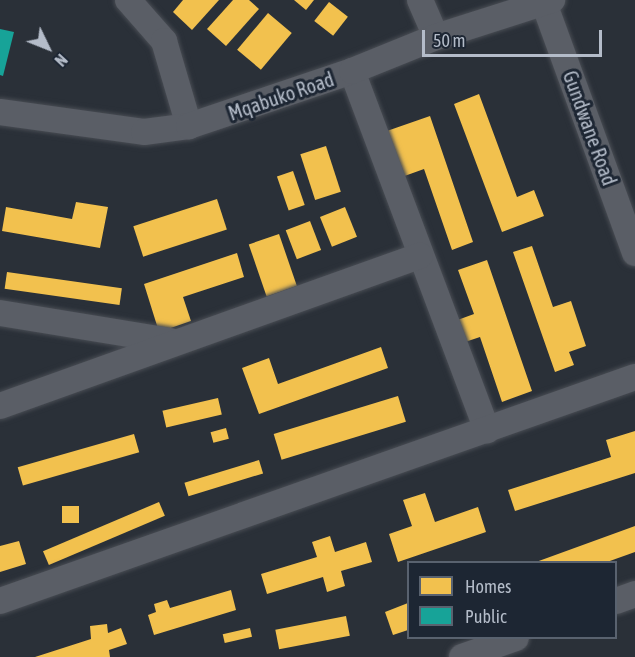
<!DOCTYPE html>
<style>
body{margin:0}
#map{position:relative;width:635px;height:657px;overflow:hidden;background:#2a3038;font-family:"Asap Condensed",sans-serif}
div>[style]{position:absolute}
.homes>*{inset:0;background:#f2c14e;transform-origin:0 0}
.public>*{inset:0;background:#17a398}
.roads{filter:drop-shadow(0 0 2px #484c53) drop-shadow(0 0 2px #484c53)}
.minor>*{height:26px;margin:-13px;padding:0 13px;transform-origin:13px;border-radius:13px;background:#5a5e66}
span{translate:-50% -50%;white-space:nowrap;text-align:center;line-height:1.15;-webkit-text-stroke:6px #1d2633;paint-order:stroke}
.street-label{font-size:20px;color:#b4bcc9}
.legend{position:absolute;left:407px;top:561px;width:210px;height:78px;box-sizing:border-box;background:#1d2633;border:2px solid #59626f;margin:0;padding:8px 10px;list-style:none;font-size:18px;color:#b4bcc9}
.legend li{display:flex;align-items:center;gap:12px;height:30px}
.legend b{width:30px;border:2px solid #59626f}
.north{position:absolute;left:18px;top:18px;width:60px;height:60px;-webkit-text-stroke:4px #1d2633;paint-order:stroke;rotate:133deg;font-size:16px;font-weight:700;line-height:24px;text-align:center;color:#b4bcc9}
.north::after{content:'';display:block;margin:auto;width:21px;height:27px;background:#b4bcc9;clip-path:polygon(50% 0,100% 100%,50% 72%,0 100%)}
.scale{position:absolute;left:422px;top:30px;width:180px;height:27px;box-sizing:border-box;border:3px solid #b4bcc9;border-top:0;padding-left:8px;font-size:18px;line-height:21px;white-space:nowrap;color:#b4bcc9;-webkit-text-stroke:4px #1d2633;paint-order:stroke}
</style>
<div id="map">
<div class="homes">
<div style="clip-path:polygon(183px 0,219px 0,192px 30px,173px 12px)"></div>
<div style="clip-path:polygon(233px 0,249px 0,259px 9px,226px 46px,207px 29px)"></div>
<div style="clip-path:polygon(294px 0,314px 0,306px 10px)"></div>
<div style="left:329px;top:2px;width:24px;height:24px;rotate:38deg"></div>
<div style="left:268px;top:13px;width:31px;height:48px;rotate:40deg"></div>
<div style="clip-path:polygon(479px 94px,517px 197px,534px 190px,544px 216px,502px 232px,454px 104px)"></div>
<div style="clip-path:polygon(430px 116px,473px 242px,452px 250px,424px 169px,399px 178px,384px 132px)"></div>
<div style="left:326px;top:146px;width:48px;height:27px;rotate:72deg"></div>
<div style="left:293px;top:171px;width:36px;height:17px;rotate:71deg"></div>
<div style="left:217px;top:199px;width:32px;height:88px;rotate:72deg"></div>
<div style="clip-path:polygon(76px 202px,108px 207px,100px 248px,2px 231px,6px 207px,72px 219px)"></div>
<div style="left:345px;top:207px;width:32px;height:27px;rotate:68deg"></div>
<div style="left:310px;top:221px;width:31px;height:26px;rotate:69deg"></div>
<div style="left:279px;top:234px;width:55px;height:32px;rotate:71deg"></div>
<div style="clip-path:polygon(532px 246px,553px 307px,571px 301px,586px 346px,569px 352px,574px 365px,555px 372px,513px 252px)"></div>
<div style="clip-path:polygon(237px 253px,244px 277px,183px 297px,191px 321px,159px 332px,144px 284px)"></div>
<div style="clip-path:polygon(487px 260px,532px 391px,502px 402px,480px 337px,459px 344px,452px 322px,474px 314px,458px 270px)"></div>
<div style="left:7px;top:272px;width:116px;height:17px;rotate:8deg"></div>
<div style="clip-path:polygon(381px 347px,388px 368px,259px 414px,242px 368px,269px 358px,278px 384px)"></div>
<div style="left:398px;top:396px;width:27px;height:130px;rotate:73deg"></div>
<div style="left:218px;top:398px;width:17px;height:57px;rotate:77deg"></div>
<div style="left:226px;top:428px;width:11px;height:16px;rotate:75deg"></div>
<div style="clip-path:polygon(635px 431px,635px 473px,515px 511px,508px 490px,611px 457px,606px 440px)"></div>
<div style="left:134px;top:434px;width:19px;height:121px;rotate:74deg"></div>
<div style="left:259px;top:460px;width:14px;height:78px;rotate:73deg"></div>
<div style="clip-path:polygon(425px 493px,435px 522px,478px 507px,486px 532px,398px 562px,389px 534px,412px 526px,403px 500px)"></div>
<div style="left:159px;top:502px;width:15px;height:126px;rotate:67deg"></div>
<div style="left:79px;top:506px;width:17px;height:17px;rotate:90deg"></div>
<div style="clip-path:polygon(635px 526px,635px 552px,607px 562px,536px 562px)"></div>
<div style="clip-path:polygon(330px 536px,335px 552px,366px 542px,372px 562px,341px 571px,345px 586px,327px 592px,323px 577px,267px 594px,261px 574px,317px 557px,312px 542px)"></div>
<div style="clip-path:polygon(19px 541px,26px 564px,0 572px,0 546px)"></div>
<div style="clip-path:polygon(231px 590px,236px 610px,154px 635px,148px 615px,156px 612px,154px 604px,167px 600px,170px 608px)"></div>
<div style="clip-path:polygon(408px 603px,408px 630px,393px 635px,385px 612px)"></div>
<div style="left:346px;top:616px;width:20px;height:72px;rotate:79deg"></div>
<div style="clip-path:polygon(107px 624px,108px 633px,121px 628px,127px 644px,109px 650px,110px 657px,35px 657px,91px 639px,90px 626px)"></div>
<div style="left:250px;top:628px;width:9px;height:28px;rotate:77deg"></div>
</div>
<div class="public">
<div style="clip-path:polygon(0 29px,14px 32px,3px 76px,0 75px)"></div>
</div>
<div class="roads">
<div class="minor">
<div style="left:128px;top:0;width:55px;rotate:48.7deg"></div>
<div style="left:164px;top:41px;width:89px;rotate:73.6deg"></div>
<div style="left:420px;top:0;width:40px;rotate:66.6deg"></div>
<div style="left:544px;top:3px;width:266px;rotate:70deg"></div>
<div style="left:352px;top:71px;width:384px;rotate:69.4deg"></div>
<div style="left:0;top:112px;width:145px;rotate:7.9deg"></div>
<div style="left:144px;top:132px;width:45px;rotate:-7.6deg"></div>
<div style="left:189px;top:126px;width:172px;rotate:-18.6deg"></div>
<div style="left:352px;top:71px;width:91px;rotate:-22deg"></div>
<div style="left:436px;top:37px;width:122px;rotate:-17.7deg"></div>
<div style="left:0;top:313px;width:173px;rotate:9.3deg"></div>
<div style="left:0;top:406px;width:446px;rotate:-19.7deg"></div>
<div style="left:0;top:601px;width:673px;rotate:-19.43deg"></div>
<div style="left:616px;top:601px;width:20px;rotate:-20deg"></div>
<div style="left:462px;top:657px;width:57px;rotate:-19.4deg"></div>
</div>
</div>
<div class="street-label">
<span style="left:281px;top:96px;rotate:-19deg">Mqabuko Road</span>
<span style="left:590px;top:128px;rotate:70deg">Gundwane Road</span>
</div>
<ul class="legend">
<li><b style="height:16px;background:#f2c14e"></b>Homes</li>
<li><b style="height:16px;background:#17a398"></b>Public</li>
</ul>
<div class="north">N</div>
<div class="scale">50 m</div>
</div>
